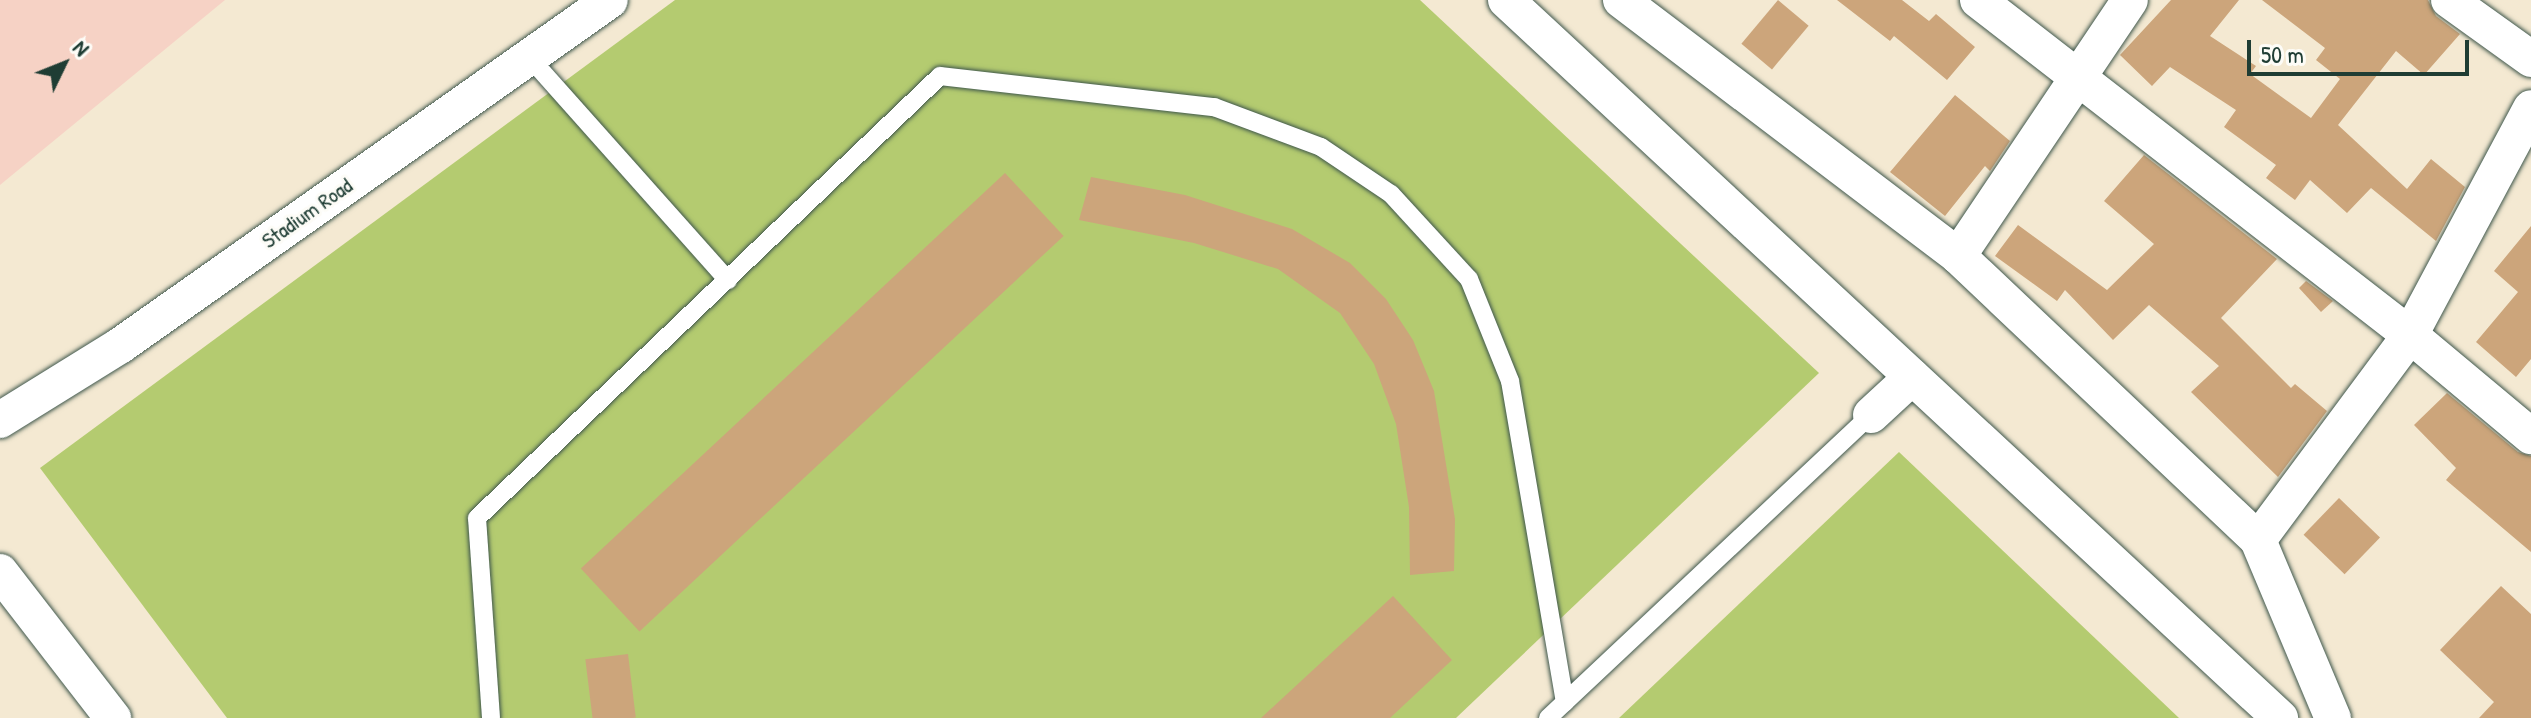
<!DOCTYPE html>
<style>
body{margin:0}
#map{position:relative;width:2531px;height:718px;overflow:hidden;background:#f4e9d2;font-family:"Patrick Hand",sans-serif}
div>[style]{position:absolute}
.built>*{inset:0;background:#f6d2c5}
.green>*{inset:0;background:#b4cb70}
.building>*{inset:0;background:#cca57b;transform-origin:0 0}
.roads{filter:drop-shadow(0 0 2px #3f574c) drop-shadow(0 0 2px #3f574c)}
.lane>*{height:18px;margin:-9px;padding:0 9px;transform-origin:9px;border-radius:9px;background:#fff}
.street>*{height:36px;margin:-18px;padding:0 18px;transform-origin:18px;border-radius:18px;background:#fff}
span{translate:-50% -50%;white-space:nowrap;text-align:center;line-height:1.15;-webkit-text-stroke:6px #fdfcf7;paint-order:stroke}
.street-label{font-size:22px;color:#1f3d34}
.north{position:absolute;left:24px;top:24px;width:80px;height:80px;-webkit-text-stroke:6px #fdfcf7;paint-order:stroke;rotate:47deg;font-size:22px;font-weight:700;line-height:32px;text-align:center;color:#1f3d34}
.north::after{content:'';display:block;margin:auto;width:28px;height:36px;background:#1f3d34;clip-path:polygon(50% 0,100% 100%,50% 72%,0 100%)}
.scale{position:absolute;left:2247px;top:40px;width:222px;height:36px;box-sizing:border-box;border:4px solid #1f3d34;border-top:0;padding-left:10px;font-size:24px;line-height:28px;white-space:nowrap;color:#1f3d34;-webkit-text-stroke:6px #fdfcf7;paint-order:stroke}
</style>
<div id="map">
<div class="built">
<div style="clip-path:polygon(0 0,225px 0,0 185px)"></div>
</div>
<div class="green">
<div style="clip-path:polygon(675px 0,1420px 0,1819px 373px,1456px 718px,227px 718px,40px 468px)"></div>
<div style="clip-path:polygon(1899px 452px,2179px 718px,1619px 718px)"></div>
</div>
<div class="building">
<div style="left:1778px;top:0;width:40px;height:57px;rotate:40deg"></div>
<div style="clip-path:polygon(1837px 0,1902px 0,1929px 21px,1936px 14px,1975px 47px,1947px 80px,1894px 36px,1890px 41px)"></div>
<div style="clip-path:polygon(2171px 0,2239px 0,2210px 36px,2256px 66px,2250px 74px,2311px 118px,2340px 79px,2316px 60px,2325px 48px,2262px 0,2428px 0,2436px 16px,2460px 34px,2424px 75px,2396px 51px,2338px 125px,2407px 189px,2431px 159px,2465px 187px,2436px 241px,2371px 188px,2347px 213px,2310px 180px,2295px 200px,2266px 178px,2276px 165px,2224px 127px,2236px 110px,2170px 67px,2152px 86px,2120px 55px)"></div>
<div style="clip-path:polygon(1955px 95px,2010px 141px,1990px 171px,1985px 166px,1945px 216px,1890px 172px)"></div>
<div style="clip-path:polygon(2144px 155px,2277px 259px,2221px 318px,2291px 388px,2295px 384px,2327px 411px,2278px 477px,2191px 392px,2219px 366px,2149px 305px,2113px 340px,2065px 290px,2057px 301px,1995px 256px,2018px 225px,2107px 290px,2154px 244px,2104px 201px)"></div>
<div style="left:1005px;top:173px;width:86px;height:580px;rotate:47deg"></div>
<div style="clip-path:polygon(1091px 177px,1185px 195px,1292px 229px,1350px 263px,1386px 299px,1413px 340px,1434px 391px,1455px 519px,1454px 571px,1410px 575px,1409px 507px,1396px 424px,1374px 364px,1340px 313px,1278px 269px,1194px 243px,1079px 220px)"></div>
<div style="clip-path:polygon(2531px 226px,2531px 359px,2516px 377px,2476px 342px,2518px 292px,2494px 271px)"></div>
<div style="clip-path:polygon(2306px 281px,2333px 301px,2321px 312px,2299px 288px)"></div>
<div style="clip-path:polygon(2447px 393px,2518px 452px,2531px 456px,2531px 552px,2446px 480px,2456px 468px,2414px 425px)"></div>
<div style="left:2339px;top:498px;width:57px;height:51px;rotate:44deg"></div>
<div style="clip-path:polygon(2501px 586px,2531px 614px,2531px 718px,2479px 718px,2494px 702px,2440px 650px)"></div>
<div style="clip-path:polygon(1393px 596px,1452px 660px,1390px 718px,1261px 718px)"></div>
<div style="left:628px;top:654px;width:64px;height:43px;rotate:83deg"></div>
</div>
<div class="roads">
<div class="lane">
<div style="left:529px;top:57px;width:299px;rotate:48.3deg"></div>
<div style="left:491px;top:718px;width:200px;rotate:-94deg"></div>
<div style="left:477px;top:518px;width:640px;rotate:-43.67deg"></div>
<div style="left:940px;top:76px;width:276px;rotate:6.5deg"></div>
<div style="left:1214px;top:107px;width:114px;rotate:20.5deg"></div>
<div style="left:1321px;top:147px;width:84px;rotate:33.9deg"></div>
<div style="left:1391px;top:194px;width:115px;rotate:47.5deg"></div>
<div style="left:1469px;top:279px;width:110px;rotate:68.1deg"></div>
<div style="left:1510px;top:381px;width:326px;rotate:80.3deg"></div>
<div style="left:1548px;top:718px;width:443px;rotate:-43.2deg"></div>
</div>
<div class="street">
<div style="left:1506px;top:0;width:1056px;rotate:42.85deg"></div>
<div style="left:1621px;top:0;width:423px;rotate:37.2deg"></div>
<div style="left:1958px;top:256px;width:413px;rotate:43.4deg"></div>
<div style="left:2258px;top:540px;width:193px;rotate:67.2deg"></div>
<div style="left:1978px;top:0;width:547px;rotate:37.79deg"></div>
<div style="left:2410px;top:335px;width:158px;rotate:39.9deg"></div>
<div style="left:2449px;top:0;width:101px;rotate:35.7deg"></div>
<div style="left:1958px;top:256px;width:308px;rotate:-56.1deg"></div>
<div style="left:1871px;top:415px;width:56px;rotate:-42.8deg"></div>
<div style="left:0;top:420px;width:142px;rotate:-31.8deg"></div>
<div style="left:121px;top:345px;width:598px;rotate:-35.2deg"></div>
<div style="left:2258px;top:540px;width:255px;rotate:-53.4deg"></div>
<div style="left:2410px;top:335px;width:257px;rotate:-61.9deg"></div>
<div style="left:0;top:572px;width:185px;rotate:52.3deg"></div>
</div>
</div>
<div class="street-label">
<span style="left:307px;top:213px;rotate:-35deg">Stadium Road</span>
</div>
<div class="north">N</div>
<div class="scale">50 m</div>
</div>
